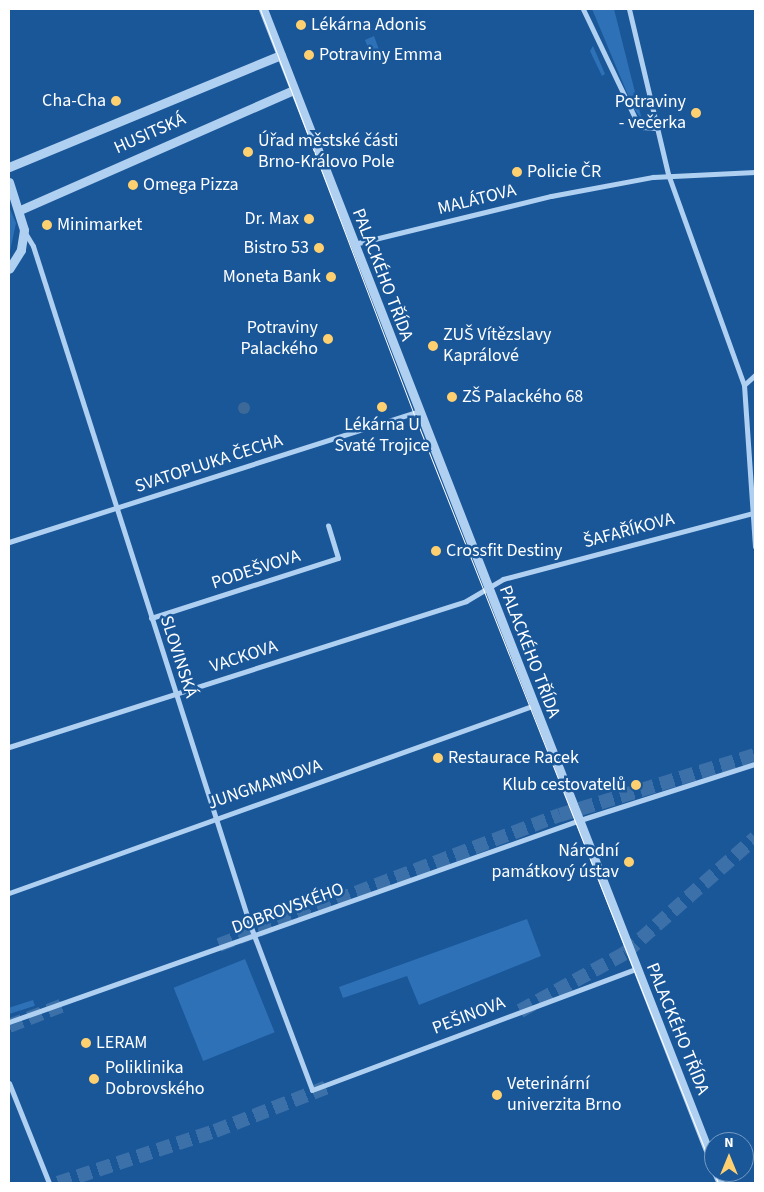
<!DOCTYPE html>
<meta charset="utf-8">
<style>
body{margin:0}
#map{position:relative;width:764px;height:1192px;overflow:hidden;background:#1a5799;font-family:"Source Sans 3",sans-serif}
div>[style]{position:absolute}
.green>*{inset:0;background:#2e71b7;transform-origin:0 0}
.water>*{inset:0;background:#3d6998}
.round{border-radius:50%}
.trunk-tunnel>*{height:14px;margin-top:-7px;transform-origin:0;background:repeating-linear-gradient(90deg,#3c70a8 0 14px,transparent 0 21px)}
.minor>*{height:5px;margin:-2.5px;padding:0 2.5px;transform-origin:2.5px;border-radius:2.5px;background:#b0d0f1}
.tertiary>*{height:9px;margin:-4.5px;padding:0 4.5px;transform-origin:4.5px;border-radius:4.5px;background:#b0d0f1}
.tram>*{height:1px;margin:-0.5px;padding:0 0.5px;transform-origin:0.5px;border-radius:0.5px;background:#fff}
.dots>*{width:14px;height:14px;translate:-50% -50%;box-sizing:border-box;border:2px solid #1a5799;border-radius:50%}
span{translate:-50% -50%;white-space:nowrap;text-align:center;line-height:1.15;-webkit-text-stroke:5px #1a5799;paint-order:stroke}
.poi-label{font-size:18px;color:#fff}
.left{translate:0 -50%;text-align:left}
.right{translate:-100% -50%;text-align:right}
.street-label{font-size:18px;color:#fff}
.frame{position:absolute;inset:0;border:10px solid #fff;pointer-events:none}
.north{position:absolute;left:704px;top:1132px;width:50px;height:50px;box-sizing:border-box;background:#1a5799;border:1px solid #769ac2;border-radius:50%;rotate:0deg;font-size:14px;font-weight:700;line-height:20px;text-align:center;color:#fff}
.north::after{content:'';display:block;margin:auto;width:18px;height:22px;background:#ffd070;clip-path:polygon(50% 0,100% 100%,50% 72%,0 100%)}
</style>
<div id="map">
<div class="green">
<div style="clip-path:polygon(592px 9px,614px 9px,642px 120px,633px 107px)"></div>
<div style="clip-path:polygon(374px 36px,381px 55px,374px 63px,365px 40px)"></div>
<div style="clip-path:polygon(593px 46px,605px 74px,602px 76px,590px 51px)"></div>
<div style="clip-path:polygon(9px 207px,16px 223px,9px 256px)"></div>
<div style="clip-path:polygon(527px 919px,541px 956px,419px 1005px,407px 976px,343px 998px,339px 987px)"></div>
<div style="left:245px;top:959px;width:79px;height:77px;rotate:68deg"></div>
<div style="left:33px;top:1000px;width:6px;height:26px;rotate:72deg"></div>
</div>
<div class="water">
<div class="round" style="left:238px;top:402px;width:12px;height:12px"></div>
</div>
<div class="trunk-tunnel">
<div style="left:219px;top:945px;width:365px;rotate:-20.9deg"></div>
<div style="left:560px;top:815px;width:204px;rotate:-17.1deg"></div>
<div style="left:520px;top:1011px;width:120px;rotate:-28.9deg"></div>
<div style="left:625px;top:953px;width:174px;rotate:-41.5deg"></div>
<div style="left:9px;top:1026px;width:61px;rotate:-21.1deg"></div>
<div style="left:58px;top:1183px;width:165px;rotate:-18.3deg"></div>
<div style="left:215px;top:1131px;width:123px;rotate:-21.4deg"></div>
</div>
<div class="minor">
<div style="left:583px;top:9px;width:123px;rotate:64.5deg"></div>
<div style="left:636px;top:120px;width:10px;rotate:45deg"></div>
<div style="left:643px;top:127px;width:13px;rotate:4deg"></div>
<div style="left:629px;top:9px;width:170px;rotate:76.7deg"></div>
<div style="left:668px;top:174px;width:224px;rotate:70.2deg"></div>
<div style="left:744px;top:385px;width:162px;rotate:86.1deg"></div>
<div style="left:24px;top:231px;width:17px;rotate:59deg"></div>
<div style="left:33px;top:246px;width:710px;rotate:72.28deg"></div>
<div style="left:249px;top:922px;width:179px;rotate:69.4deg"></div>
<div style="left:312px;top:1090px;width:345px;rotate:-20.5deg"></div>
<div style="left:354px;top:244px;width:203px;rotate:-13.7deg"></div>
<div style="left:551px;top:196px;width:104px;rotate:-10.6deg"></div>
<div style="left:653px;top:177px;width:102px;rotate:-2.8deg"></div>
<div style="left:744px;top:385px;width:15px;rotate:-42deg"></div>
<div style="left:9px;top:542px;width:428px;rotate:-17.7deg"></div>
<div style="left:151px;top:618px;width:196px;rotate:-17.8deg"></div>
<div style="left:338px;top:558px;width:34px;rotate:-107deg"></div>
<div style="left:9px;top:747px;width:480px;rotate:-17.7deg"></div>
<div style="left:466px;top:601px;width:43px;rotate:-30.7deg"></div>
<div style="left:503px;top:579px;width:258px;rotate:-14.8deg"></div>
<div style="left:9px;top:893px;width:555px;rotate:-19.67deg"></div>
<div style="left:9px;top:1022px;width:603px;rotate:-19.49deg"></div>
<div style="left:577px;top:821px;width:187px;rotate:-17.8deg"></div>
<div style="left:9px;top:1083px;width:108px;rotate:68.2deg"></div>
</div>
<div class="tertiary">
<div style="left:263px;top:9px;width:1242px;rotate:68.7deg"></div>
<div style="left:9px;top:167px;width:294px;rotate:-22.4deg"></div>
<div style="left:9px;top:182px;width:50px;rotate:72.6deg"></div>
<div style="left:24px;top:230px;width:20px;rotate:99deg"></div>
<div style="left:21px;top:250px;width:22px;rotate:122deg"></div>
<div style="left:20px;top:210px;width:299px;rotate:-23.7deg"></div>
<div style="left:716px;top:1172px;width:12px;rotate:66deg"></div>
</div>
<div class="tram">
<div style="left:260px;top:9px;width:447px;rotate:69.2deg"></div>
<div style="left:419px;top:427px;width:813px;rotate:68.42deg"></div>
</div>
<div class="dots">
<div style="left:301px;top:25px;background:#ffd070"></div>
<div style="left:309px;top:55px;background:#ffd070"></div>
<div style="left:116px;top:101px;background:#ffd070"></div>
<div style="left:696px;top:113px;background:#ffd070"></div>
<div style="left:248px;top:152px;background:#ffd070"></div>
<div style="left:517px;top:172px;background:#ffd070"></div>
<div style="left:133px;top:185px;background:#ffd070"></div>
<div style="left:309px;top:219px;background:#ffd070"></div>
<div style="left:47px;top:225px;background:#ffd070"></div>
<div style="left:319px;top:248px;background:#ffd070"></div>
<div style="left:331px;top:277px;background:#ffd070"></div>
<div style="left:328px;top:339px;background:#ffd070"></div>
<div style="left:433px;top:346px;background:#ffd070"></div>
<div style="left:452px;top:397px;background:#ffd070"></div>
<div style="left:382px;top:407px;background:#ffd070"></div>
<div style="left:436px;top:551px;background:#ffd070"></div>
<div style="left:438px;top:758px;background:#ffd070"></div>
<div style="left:636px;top:785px;background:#ffd070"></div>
<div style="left:629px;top:862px;background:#ffd070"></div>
<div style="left:86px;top:1043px;background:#ffd070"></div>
<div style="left:94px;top:1079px;background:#ffd070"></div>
<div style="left:497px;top:1095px;background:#ffd070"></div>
</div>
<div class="poi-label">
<span class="left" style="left:311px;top:25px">Lékárna Adonis</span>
<span class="left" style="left:319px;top:55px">Potraviny Emma</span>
<span class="right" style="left:106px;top:101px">Cha-Cha</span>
<span class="right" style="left:686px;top:113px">Potraviny<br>- večerka</span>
<span class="left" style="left:258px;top:152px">Úřad městské části<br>Brno-Královo Pole</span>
<span class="left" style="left:527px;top:172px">Policie ČR</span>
<span class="left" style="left:143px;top:185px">Omega Pizza</span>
<span class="right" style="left:299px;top:219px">Dr. Max</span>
<span class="left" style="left:57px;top:225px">Minimarket</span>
<span class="right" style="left:309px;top:248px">Bistro 53</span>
<span class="right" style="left:321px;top:277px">Moneta Bank</span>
<span class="right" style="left:318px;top:339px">Potraviny<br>Palackého</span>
<span class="left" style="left:443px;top:346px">ZUŠ Vítězslavy<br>Kaprálové</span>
<span class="left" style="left:462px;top:397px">ZŠ Palackého 68</span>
<span style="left:382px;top:436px">Lékárna U<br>Svaté Trojice</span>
<span class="left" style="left:446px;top:551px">Crossfit Destiny</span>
<span class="left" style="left:448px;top:758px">Restaurace Racek</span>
<span class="right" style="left:626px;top:785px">Klub cestovatelů</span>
<span class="right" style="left:619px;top:862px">Národní<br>památkový ústav</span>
<span class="left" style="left:96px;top:1043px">LERAM</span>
<span class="left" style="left:105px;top:1079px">Poliklinika<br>Dobrovského</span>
<span class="left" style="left:507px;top:1095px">Veterinární<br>univerzita Brno</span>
</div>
<div class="street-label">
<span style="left:150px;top:134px;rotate:-24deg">HUSITSKÁ</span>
<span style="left:477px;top:200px;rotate:-14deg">MALÁTOVA</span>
<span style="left:382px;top:275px;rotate:69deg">PALACKÉHO TŘÍDA</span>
<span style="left:209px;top:464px;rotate:-18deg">SVATOPLUKA ČECHA</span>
<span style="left:629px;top:531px;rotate:-15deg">ŠAFAŘÍKOVA</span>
<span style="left:256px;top:570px;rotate:-18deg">PODEŠVOVA</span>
<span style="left:529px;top:652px;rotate:69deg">PALACKÉHO TŘÍDA</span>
<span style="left:178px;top:657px;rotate:72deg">SLOVINSKÁ</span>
<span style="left:244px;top:657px;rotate:-18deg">VACKOVA</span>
<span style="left:265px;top:785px;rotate:-19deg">JUNGMANNOVA</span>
<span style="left:288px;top:909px;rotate:-20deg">DOBROVSKÉHO</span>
<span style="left:469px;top:1016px;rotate:-21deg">PEŠINOVA</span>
<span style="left:677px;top:1029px;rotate:68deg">PALACKÉHO TŘÍDA</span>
</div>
<div class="frame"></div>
<div class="north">N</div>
</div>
